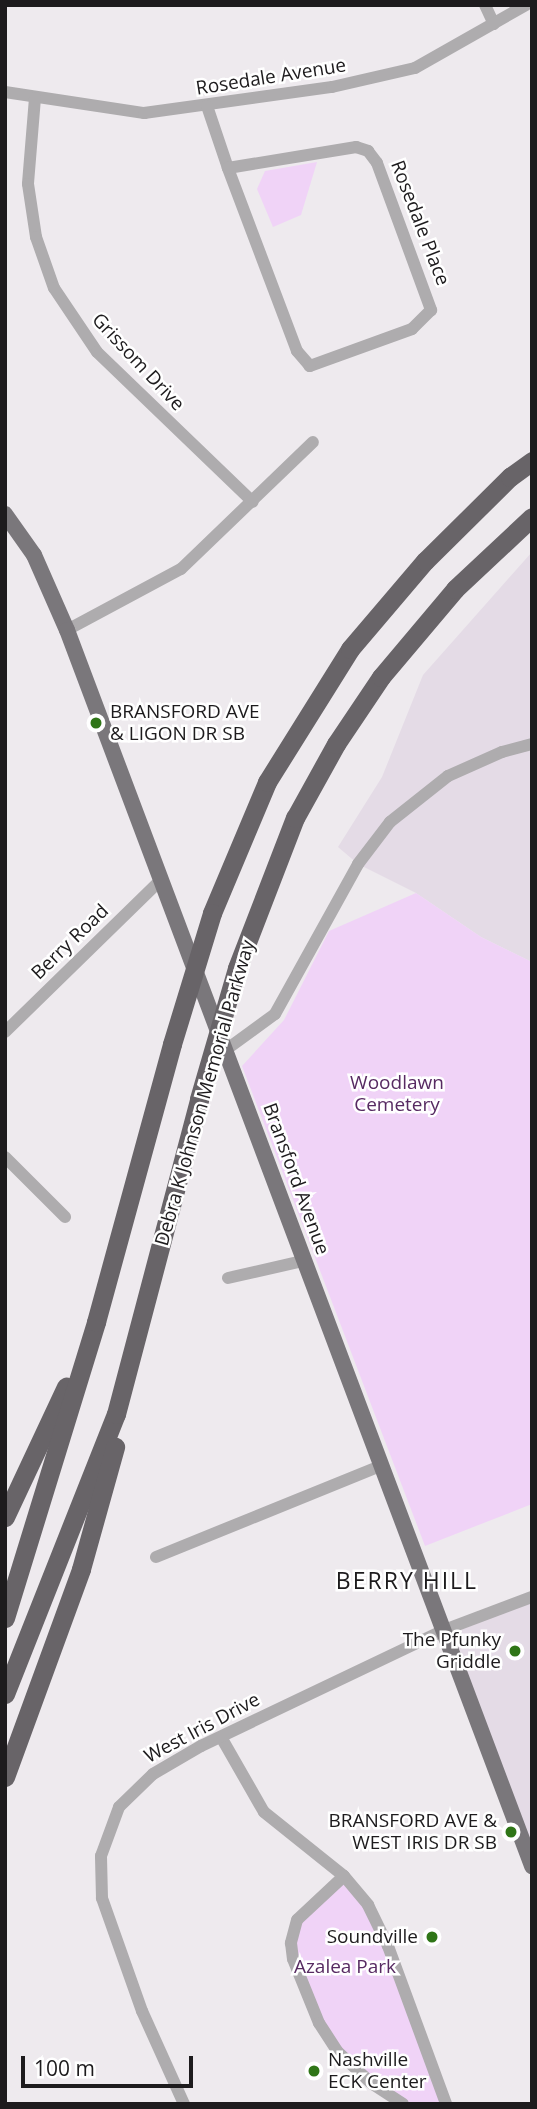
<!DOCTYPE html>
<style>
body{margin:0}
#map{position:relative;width:537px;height:2109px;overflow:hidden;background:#eeeaee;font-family:"Open Sans",sans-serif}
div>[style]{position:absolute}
.built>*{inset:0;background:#e4dbe6}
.green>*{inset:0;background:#f0d3f7}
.minor>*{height:12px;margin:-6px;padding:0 6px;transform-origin:6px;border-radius:6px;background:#aeacae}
.major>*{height:16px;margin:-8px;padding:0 8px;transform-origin:8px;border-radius:8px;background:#7a777b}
.highway>*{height:19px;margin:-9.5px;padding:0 9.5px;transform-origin:9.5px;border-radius:9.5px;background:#686468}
.highway-bridge>*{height:19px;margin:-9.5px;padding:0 9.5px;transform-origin:9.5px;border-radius:9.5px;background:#686468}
.dots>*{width:19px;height:19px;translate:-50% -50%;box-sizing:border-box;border:4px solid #fff;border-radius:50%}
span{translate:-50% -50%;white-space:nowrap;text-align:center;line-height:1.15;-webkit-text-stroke:5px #fff;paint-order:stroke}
.street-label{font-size:19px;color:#1d1b1d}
.poi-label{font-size:19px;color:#1d1b1d}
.left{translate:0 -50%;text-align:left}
.right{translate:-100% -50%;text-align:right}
.park-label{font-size:19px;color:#572a62}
.quarter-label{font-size:23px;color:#1d1b1d;letter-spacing:2px}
.frame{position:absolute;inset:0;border:7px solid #1d1b1d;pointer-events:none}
.scale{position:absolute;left:21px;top:2056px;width:172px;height:32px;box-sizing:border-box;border:4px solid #1d1b1d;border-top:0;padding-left:9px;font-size:21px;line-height:24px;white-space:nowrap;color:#1d1b1d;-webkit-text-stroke:5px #fff;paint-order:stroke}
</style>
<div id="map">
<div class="built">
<div style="clip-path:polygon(532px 552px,532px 962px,481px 937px,416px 893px,358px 864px,338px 847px,382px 777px,423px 675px)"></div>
<div style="clip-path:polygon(532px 1597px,532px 1866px,444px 1630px)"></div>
</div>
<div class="green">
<div style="clip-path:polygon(317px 162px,301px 215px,273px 227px,257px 189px,265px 171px)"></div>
<div style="clip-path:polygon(416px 893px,481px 937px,532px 962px,532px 1504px,425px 1546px,242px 1066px,284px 1020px,329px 931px)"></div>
<div style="clip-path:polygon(344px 1876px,368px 1905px,446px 2104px,403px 2104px,346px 2061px,297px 1974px,295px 1925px)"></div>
</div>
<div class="minor">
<div style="left:485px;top:5px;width:21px;rotate:65deg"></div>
<div style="left:5px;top:92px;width:141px;rotate:8.6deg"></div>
<div style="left:144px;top:113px;width:190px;rotate:-7.9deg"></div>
<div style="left:332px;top:87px;width:85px;rotate:-12.9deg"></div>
<div style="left:415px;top:68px;width:128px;rotate:-29.6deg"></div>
<div style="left:35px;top:98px;width:86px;rotate:94.7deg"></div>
<div style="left:28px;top:184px;width:54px;rotate:81.4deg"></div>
<div style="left:36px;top:237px;width:54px;rotate:70.6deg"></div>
<div style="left:54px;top:288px;width:77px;rotate:56.1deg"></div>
<div style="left:97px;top:352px;width:216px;rotate:43.9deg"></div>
<div style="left:207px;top:106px;width:65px;rotate:71.3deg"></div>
<div style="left:356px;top:147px;width:13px;rotate:18deg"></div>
<div style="left:368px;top:151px;width:15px;rotate:53deg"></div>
<div style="left:377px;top:163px;width:157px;rotate:69.8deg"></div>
<div style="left:431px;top:310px;width:27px;rotate:135deg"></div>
<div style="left:412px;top:329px;width:109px;rotate:160.1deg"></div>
<div style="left:310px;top:366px;width:20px;rotate:-131deg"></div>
<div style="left:297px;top:351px;width:196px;rotate:-110.7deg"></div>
<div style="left:228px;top:168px;width:130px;rotate:-9.3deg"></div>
<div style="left:67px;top:630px;width:129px;rotate:-28.2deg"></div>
<div style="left:181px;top:569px;width:183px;rotate:-43.9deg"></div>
<div style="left:5px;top:1032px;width:219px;rotate:-44.3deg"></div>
<div style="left:227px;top:1049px;width:59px;rotate:-36.1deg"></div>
<div style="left:275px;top:1014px;width:171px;rotate:-61deg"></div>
<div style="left:358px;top:864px;width:53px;rotate:-52.7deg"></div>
<div style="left:390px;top:822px;width:74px;rotate:-38.4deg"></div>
<div style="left:448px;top:776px;width:59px;rotate:-24deg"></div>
<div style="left:502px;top:752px;width:31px;rotate:-15deg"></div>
<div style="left:5px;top:1157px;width:85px;rotate:45deg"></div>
<div style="left:228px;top:1278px;width:77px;rotate:-12.8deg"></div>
<div style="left:156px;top:1557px;width:242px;rotate:-22.1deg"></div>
<div style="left:221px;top:1737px;width:86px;rotate:60.2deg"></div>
<div style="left:264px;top:1812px;width:102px;rotate:38.7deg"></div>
<div style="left:344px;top:1876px;width:38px;rotate:50deg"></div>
<div style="left:368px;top:1905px;width:46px;rotate:64deg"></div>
<div style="left:388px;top:1946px;width:168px;rotate:69.8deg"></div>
<div style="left:344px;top:1876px;width:64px;rotate:136.9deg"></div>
<div style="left:297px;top:1920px;width:24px;rotate:105deg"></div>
<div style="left:291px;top:1943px;width:16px;rotate:83deg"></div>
<div style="left:293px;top:1959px;width:69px;rotate:67.9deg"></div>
<div style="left:319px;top:2023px;width:33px;rotate:57deg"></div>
<div style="left:337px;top:2051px;width:47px;rotate:43.3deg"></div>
<div style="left:371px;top:2083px;width:38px;rotate:33deg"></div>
<div style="left:184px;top:2104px;width:102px;rotate:-114.3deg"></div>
<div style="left:142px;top:2011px;width:120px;rotate:-109.5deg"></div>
<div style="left:102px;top:1898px;width:42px;rotate:-91.4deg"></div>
<div style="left:101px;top:1856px;width:52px;rotate:-69.8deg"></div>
<div style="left:119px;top:1807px;width:47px;rotate:-44.1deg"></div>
<div style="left:153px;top:1774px;width:56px;rotate:-30.3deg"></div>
<div style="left:201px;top:1746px;width:269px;rotate:-25.5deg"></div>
<div style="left:444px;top:1630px;width:94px;rotate:-20.6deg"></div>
</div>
<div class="major">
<div style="left:5px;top:514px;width:50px;rotate:54.7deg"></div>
<div style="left:34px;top:555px;width:82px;rotate:66.3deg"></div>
<div style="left:67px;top:630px;width:1321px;rotate:69.38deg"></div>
</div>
<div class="highway">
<div style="left:212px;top:913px;width:142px;rotate:-67.2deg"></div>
<div style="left:267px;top:782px;width:157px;rotate:-58deg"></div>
<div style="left:350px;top:649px;width:116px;rotate:-49.6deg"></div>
<div style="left:425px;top:561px;width:120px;rotate:-44.7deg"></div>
<div style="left:510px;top:477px;width:27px;rotate:-36deg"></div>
<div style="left:237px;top:968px;width:161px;rotate:-68.9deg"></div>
<div style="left:295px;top:818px;width:85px;rotate:-61deg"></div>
<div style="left:336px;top:744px;width:81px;rotate:-56.1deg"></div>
<div style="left:381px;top:677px;width:115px;rotate:-49.9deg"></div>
<div style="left:455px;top:589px;width:105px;rotate:-43.1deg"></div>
<div style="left:5px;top:1517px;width:144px;rotate:-64.9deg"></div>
<div style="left:5px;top:1618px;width:310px;rotate:-72.9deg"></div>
<div style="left:96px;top:1322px;width:288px;rotate:-74.7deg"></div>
<div style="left:5px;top:1694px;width:301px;rotate:-68.4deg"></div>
<div style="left:116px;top:1414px;width:326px;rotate:-75.2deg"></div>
<div style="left:5px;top:1777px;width:221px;rotate:-69.9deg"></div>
<div style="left:81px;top:1569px;width:127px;rotate:-74.4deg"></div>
</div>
<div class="highway-bridge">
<div style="left:172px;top:1044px;width:137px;rotate:-73deg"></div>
<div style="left:199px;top:1099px;width:136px;rotate:-73.8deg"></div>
</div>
<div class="dots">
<div style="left:96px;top:723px;background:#2f7517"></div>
<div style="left:515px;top:1651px;background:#2f7517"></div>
<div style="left:511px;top:1832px;background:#2f7517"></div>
<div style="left:432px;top:1937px;background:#2f7517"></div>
<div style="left:314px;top:2071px;background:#2f7517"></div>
</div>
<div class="street-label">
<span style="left:271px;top:77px;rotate:-9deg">Rosedale Avenue</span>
<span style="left:420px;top:223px;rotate:69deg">Rosedale Place</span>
<span style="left:138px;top:362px;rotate:47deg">Grissom Drive</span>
<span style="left:70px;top:942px;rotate:-44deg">Berry Road</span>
<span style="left:205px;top:1093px;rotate:-74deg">Debra K Johnson Memorial Parkway</span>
<span style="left:296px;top:1179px;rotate:70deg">Bransford Avenue</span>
<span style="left:202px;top:1728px;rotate:-28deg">West Iris Drive</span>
</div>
<div class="poi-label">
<span class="left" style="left:110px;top:723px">BRANSFORD AVE<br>&amp; LIGON DR SB</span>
<span class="right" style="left:501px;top:1651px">The Pfunky<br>Griddle</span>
<span class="right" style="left:497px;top:1832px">BRANSFORD AVE &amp;<br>WEST IRIS DR SB</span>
<span class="right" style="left:418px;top:1937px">Soundville</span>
<span class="left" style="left:328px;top:2071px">Nashville<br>ECK Center</span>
</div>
<div class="park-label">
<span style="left:397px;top:1094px">Woodlawn<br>Cemetery</span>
<span style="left:345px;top:1967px">Azalea Park</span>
</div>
<div class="quarter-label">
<span style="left:407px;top:1580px">BERRY HILL</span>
</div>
<div class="frame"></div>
<div class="scale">100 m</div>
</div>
